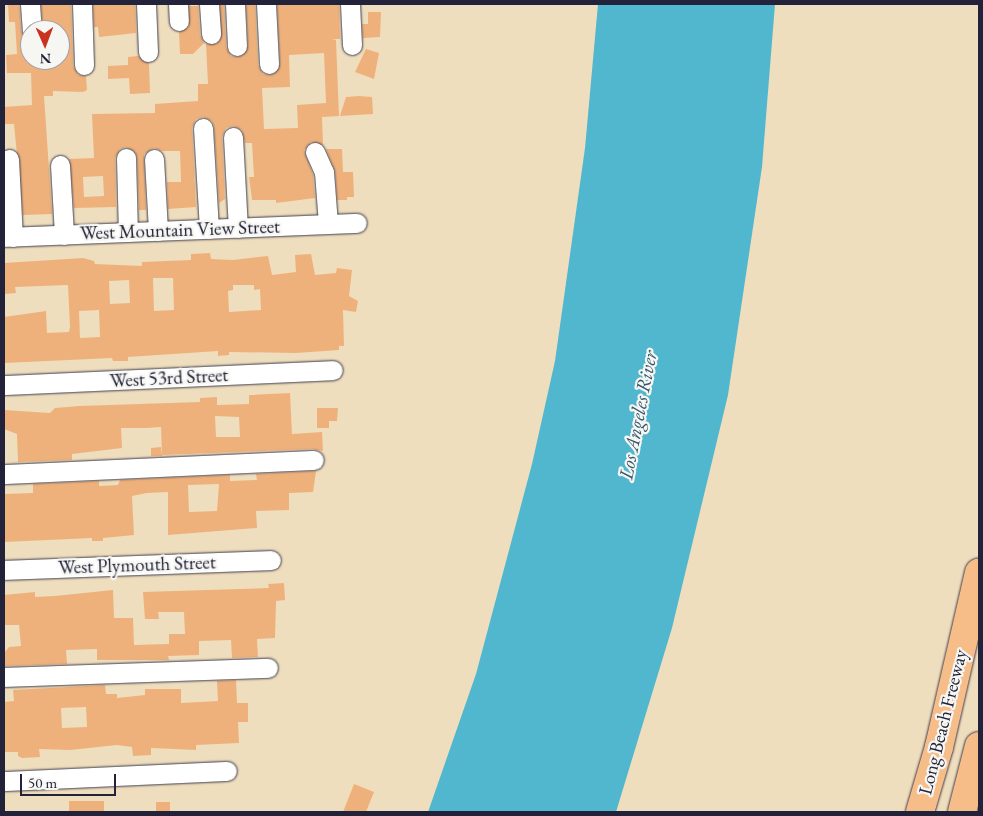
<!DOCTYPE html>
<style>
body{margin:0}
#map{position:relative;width:983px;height:816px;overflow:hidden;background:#efdebd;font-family:"EB Garamond",serif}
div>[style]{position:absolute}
.water>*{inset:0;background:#51b7cf}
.building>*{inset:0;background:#efb17b;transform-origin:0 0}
.roads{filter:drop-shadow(0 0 1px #413e4e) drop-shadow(0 0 1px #413e4e)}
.minor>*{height:19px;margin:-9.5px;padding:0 9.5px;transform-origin:9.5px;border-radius:9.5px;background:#fff}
.highway>*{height:28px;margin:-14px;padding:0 14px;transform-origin:14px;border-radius:14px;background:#f7bd88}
span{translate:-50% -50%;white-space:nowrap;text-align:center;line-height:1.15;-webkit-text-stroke:4.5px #f6f6f2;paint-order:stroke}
.street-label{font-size:19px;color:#22223b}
.water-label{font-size:20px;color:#32566f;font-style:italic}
.frame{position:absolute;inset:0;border:5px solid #22223b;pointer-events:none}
.north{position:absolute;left:20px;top:20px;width:50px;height:50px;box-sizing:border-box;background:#f6f6f2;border:1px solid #a1a1a9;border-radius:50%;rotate:178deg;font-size:14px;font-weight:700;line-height:20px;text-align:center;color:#22223b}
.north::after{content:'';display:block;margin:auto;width:18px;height:22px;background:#c8321e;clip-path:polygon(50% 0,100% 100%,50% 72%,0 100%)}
.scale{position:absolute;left:20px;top:774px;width:96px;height:22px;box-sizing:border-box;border:2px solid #22223b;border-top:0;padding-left:6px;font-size:15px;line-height:18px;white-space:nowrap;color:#22223b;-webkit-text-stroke:4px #f6f6f2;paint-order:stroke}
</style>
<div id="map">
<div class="water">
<div style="clip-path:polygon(598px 4px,775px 4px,762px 167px,728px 395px,672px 628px,616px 812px,428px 812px,476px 674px,532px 464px,555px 361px,585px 148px)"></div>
</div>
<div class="building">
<div style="clip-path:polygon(8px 4px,19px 4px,21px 31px,30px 41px,30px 60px,60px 60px,60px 30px,43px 30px,41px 4px,71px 4px,73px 66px,78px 75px,86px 76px,87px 90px,83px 92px,53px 91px,53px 96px,44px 96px,52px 214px,23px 215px,14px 124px,5px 124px,4px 107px,32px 105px,31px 73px,7px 73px,6px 55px,17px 54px,15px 22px,9px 22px)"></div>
<div style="clip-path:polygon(93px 4px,135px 4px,136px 33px,99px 37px,98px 27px,94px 27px)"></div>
<div style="clip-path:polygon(evenodd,220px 4px,224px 4px,226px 47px,231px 56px,237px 57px,243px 55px,248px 46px,246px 4px,255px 4px,258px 65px,263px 74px,269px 75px,275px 73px,280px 64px,277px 4px,339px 4px,340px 39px,332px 39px,336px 40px,339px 116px,322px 117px,323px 145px,311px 142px,304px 150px,313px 175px,315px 198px,276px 203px,276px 200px,252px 200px,249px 177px,254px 177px,252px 143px,245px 143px,242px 130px,233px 126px,226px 128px,222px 137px,225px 199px,219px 203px,214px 127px,212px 121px,203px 117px,196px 119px,192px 128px,196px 207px,168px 209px,167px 182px,181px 182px,180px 151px,162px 151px,154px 148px,144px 154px,146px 210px,139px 210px,137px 157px,135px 152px,126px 147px,120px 149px,115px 158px,116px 207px,74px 208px,69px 159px,94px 158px,92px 114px,155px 113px,155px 104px,198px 101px,198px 84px,208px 84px,206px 44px,217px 44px,221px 38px,220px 4px,324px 53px,326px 103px,297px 105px,298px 128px,264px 129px,262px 88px,290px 87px,289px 55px,324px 53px,220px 4px,103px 176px,104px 196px,84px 197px,83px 177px,103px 176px)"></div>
<div style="clip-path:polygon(189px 6px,198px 6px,200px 35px,204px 43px,193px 54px,180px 54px,179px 32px,189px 27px)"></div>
<div style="clip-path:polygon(368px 12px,381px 12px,380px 37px,363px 38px,362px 24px,368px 24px)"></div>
<div style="clip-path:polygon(366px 49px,379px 53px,374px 79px,355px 72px)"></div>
<div style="clip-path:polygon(138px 56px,149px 63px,150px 93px,130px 94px,129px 78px,108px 79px,108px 66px,128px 65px,128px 57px)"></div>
<div style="clip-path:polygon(359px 96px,372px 97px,373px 114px,340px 116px,346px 97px)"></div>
<div style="clip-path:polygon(326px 149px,342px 149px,343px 172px,353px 172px,354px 197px,347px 197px,347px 200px,337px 200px,335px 171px)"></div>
<div style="clip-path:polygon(evenodd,210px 253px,211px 259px,233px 260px,268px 256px,272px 275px,296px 272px,295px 255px,311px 254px,315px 275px,336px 273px,337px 268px,352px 270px,349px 296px,358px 301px,356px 312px,343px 310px,344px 346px,339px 346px,339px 350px,296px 353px,229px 352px,229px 355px,218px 356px,218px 351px,128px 357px,128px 361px,113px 361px,112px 358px,4px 363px,4px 317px,46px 311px,47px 333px,69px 332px,70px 327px,68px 285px,15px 287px,16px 293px,4px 294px,4px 263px,83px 258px,94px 261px,95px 264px,142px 266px,142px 262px,191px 260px,191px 254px,210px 253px,153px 278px,173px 278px,174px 310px,154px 311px,153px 278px,210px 253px,129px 280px,130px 303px,110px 304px,109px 281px,129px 280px,210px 253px,233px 285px,254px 285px,254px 290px,260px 289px,261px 310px,229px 312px,228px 291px,233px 290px,233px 285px,210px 253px,99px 310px,100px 337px,80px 338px,79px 311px,99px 310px)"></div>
<div style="clip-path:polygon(evenodd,290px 393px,292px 434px,322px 432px,323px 451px,313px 449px,162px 455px,161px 427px,147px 428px,121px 428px,122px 448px,72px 454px,72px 460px,18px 462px,17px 434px,4px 429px,4px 410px,50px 413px,55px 408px,79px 406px,200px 402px,200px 398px,217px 397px,217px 405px,249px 404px,249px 395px,290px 393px,215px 416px,239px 417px,240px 437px,216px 437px,215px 416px)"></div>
<div style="clip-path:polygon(317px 408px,338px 408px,337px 421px,329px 421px,329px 428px,317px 428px)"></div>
<div style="clip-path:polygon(161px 447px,162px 456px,151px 456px,151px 448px)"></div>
<div style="clip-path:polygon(evenodd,316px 471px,313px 492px,289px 493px,289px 510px,256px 511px,257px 528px,168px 535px,168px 492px,147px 493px,132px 496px,134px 535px,103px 538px,103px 541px,92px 541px,92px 538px,4px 542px,4px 494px,33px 493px,33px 484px,99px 481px,99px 486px,118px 485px,120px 480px,230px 475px,230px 481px,257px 480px,256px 474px,316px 471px,219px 484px,217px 511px,189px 512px,188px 485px,219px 484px)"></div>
<div style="clip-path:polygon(284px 583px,285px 600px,276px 601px,275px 638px,257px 639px,258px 657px,232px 658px,231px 640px,199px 641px,199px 655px,168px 656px,169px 660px,97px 660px,97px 649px,66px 650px,67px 664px,4px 666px,4px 653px,9px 647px,21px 646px,19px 625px,4px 625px,4px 595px,35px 592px,35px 597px,55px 596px,113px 590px,114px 618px,133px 618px,134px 645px,169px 644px,169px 634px,185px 634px,184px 612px,158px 612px,159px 619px,145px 619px,143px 592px,269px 588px,268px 584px)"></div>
<div style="clip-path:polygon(evenodd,236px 680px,237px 703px,248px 703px,248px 722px,238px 722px,239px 743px,196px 745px,196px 750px,151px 748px,151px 755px,133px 756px,132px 747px,117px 745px,70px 750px,39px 749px,40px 757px,22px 758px,18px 756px,18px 752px,4px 752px,4px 702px,14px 701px,13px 690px,105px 685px,106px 694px,117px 694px,117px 698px,145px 695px,145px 689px,181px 689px,181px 703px,218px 701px,217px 681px,236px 680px,86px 707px,87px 727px,62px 728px,61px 708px,86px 707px)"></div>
<div style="clip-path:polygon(354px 784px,374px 792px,366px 812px,343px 812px)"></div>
<div style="left:104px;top:801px;width:11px;height:35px;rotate:90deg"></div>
<div style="left:170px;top:802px;width:10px;height:14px;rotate:90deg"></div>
</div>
<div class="roads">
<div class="minor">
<div style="left:30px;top:4px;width:26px;rotate:86deg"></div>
<div style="left:82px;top:4px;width:61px;rotate:88.1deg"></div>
<div style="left:146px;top:4px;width:48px;rotate:87.6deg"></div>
<div style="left:178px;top:4px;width:17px;rotate:87deg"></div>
<div style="left:209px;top:4px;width:30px;rotate:86deg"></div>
<div style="left:235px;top:4px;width:42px;rotate:87.3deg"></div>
<div style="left:266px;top:4px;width:60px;rotate:87.1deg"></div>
<div style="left:350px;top:4px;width:41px;rotate:87.2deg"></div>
<div style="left:203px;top:128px;width:101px;rotate:86.6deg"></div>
<div style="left:233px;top:137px;width:91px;rotate:86.9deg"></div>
<div style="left:315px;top:152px;width:22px;rotate:66deg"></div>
<div style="left:324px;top:172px;width:52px;rotate:85.6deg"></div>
<div style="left:126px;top:158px;width:74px;rotate:88.5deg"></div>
<div style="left:9px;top:159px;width:78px;rotate:87.1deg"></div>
<div style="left:154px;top:159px;width:72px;rotate:86.8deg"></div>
<div style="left:60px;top:165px;width:70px;rotate:86.7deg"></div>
<div style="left:4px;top:237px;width:353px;rotate:-2.3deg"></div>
<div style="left:4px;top:385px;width:329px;rotate:-2.6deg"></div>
<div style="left:4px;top:474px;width:310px;rotate:-2.6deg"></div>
<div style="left:4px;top:570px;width:267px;rotate:-2.1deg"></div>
<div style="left:4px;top:677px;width:264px;rotate:-2deg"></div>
<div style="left:4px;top:781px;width:223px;rotate:-2.6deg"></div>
</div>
<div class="highway">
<div style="left:920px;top:812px;width:68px;rotate:-73.7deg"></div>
<div style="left:939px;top:747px;width:179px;rotate:-77.1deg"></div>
<div style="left:962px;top:812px;width:68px;rotate:-75.6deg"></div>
</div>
</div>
<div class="street-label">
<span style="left:180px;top:230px;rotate:-2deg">West Mountain View Street</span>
<span style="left:169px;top:378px;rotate:-3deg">West 53rd Street</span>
<span style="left:137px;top:565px;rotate:-2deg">West Plymouth Street</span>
<span style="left:943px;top:722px;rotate:-76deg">Long Beach Freeway</span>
</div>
<div class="water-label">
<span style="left:638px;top:415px;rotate:-79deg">Los Angeles River</span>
</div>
<div class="frame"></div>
<div class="north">N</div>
<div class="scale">50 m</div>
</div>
